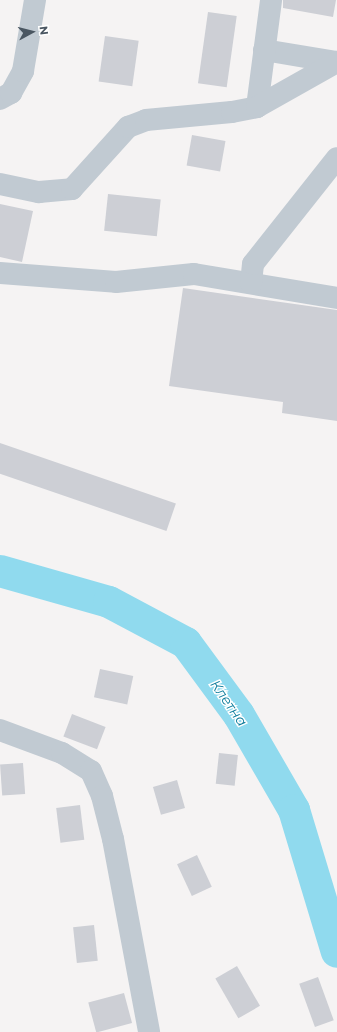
<!DOCTYPE html>
<meta charset="utf-8">
<style>
body{margin:0}
#map{position:relative;width:337px;height:1032px;overflow:hidden;background:#f5f3f3;font-family:Montserrat,sans-serif}
div>[style]{position:absolute}
.river>*{height:32px;margin:-16px;padding:0 16px;transform-origin:16px;border-radius:16px;background:#90daee}
.building>*{inset:0;background:#cdcfd5;transform-origin:0 0}
.minor>*{height:22px;margin:-11px;padding:0 11px;transform-origin:11px;border-radius:11px;background:#c1cad2}
span{translate:-50% -50%;white-space:nowrap;text-align:center;line-height:1.15;-webkit-text-stroke:3px #fff;paint-order:stroke}
.water-label{font-size:14px;color:#0c7c9b;font-style:italic}
.north{position:absolute;left:12px;top:12px;width:40px;height:40px;-webkit-text-stroke:3px #fff;paint-order:stroke;rotate:83deg;font-size:11px;font-weight:700;line-height:16px;text-align:center;color:#4a5661}
.north::after{content:'';display:block;margin:auto;width:14px;height:18px;background:#4a5661;clip-path:polygon(50% 0,100% 100%,50% 72%,0 100%)}
</style>
<div id="map">
<div class="river">
<div style="left:0;top:571px;width:113px;rotate:15.9deg"></div>
<div style="left:109px;top:602px;width:87px;rotate:28deg"></div>
<div style="left:186px;top:643px;width:89px;rotate:53.6deg"></div>
<div style="left:239px;top:715px;width:110px;rotate:59.9deg"></div>
<div style="left:294px;top:810px;width:148px;rotate:73.2deg"></div>
</div>
<div class="building">
<div style="clip-path:polygon(283px 0,336px 0,333px 17px,283px 8px)"></div>
<div style="left:208px;top:12px;width:29px;height:72px;rotate:8deg"></div>
<div style="left:105px;top:36px;width:34px;height:46px;rotate:8deg"></div>
<div style="left:192px;top:135px;width:34px;height:31px;rotate:10deg"></div>
<div style="left:108px;top:194px;width:53px;height:37px;rotate:6deg"></div>
<div style="clip-path:polygon(0 204px,33px 211px,22px 262px,0 257px)"></div>
<div style="clip-path:polygon(183px 288px,337px 310px,337px 421px,282px 413px,283px 402px,169px 386px)"></div>
<div style="left:0;top:443px;width:186px;height:29px;rotate:19deg"></div>
<div style="left:100px;top:669px;width:34px;height:29px;rotate:12deg"></div>
<div style="left:72px;top:714px;width:36px;height:24px;rotate:21deg"></div>
<div style="left:219px;top:753px;width:19px;height:31px;rotate:6deg"></div>
<div style="left:23px;top:763px;width:31px;height:23px;rotate:86deg"></div>
<div style="left:177px;top:780px;width:29px;height:25px;rotate:74deg"></div>
<div style="left:80px;top:805px;width:35px;height:24px;rotate:83deg"></div>
<div style="left:197px;top:855px;width:35px;height:22px;rotate:65deg"></div>
<div style="left:94px;top:925px;width:36px;height:21px;rotate:84deg"></div>
<div style="left:237px;top:966px;width:46px;height:25px;rotate:60deg"></div>
<div style="left:318px;top:977px;width:46px;height:20px;rotate:70deg"></div>
<div style="left:124px;top:993px;width:31px;height:37px;rotate:75deg"></div>
</div>
<div class="minor">
<div style="left:264px;top:50px;width:73px;rotate:9.5deg"></div>
<div style="left:0;top:99px;width:13px;rotate:-29deg"></div>
<div style="left:11px;top:93px;width:25px;rotate:-61deg"></div>
<div style="left:23px;top:71px;width:72px;rotate:-80.4deg"></div>
<div style="left:257px;top:107px;width:108px;rotate:-82.5deg"></div>
<div style="left:0;top:184px;width:40px;rotate:12deg"></div>
<div style="left:39px;top:192px;width:33px;rotate:-5deg"></div>
<div style="left:72px;top:189px;width:84px;rotate:-47.9deg"></div>
<div style="left:128px;top:127px;width:19px;rotate:-21deg"></div>
<div style="left:146px;top:120px;width:86px;rotate:-5.3deg"></div>
<div style="left:232px;top:112px;width:25px;rotate:-11deg"></div>
<div style="left:257px;top:107px;width:92px;rotate:-29.4deg"></div>
<div style="left:0;top:273px;width:116px;rotate:4.4deg"></div>
<div style="left:116px;top:282px;width:78px;rotate:-5.9deg"></div>
<div style="left:194px;top:274px;width:145px;rotate:9.5deg"></div>
<div style="left:251px;top:283px;width:19px;rotate:-84deg"></div>
<div style="left:253px;top:264px;width:135px;rotate:-51.6deg"></div>
<div style="left:0;top:730px;width:66px;rotate:20.4deg"></div>
<div style="left:62px;top:753px;width:34px;rotate:32deg"></div>
<div style="left:91px;top:771px;width:27px;rotate:66deg"></div>
<div style="left:102px;top:796px;width:44px;rotate:75.7deg"></div>
<div style="left:113px;top:839px;width:196px;rotate:79.4deg"></div>
</div>
<div class="water-label">
<span style="left:229px;top:703px;rotate:55deg">Клетна</span>
</div>
<div class="north">N</div>
</div>
